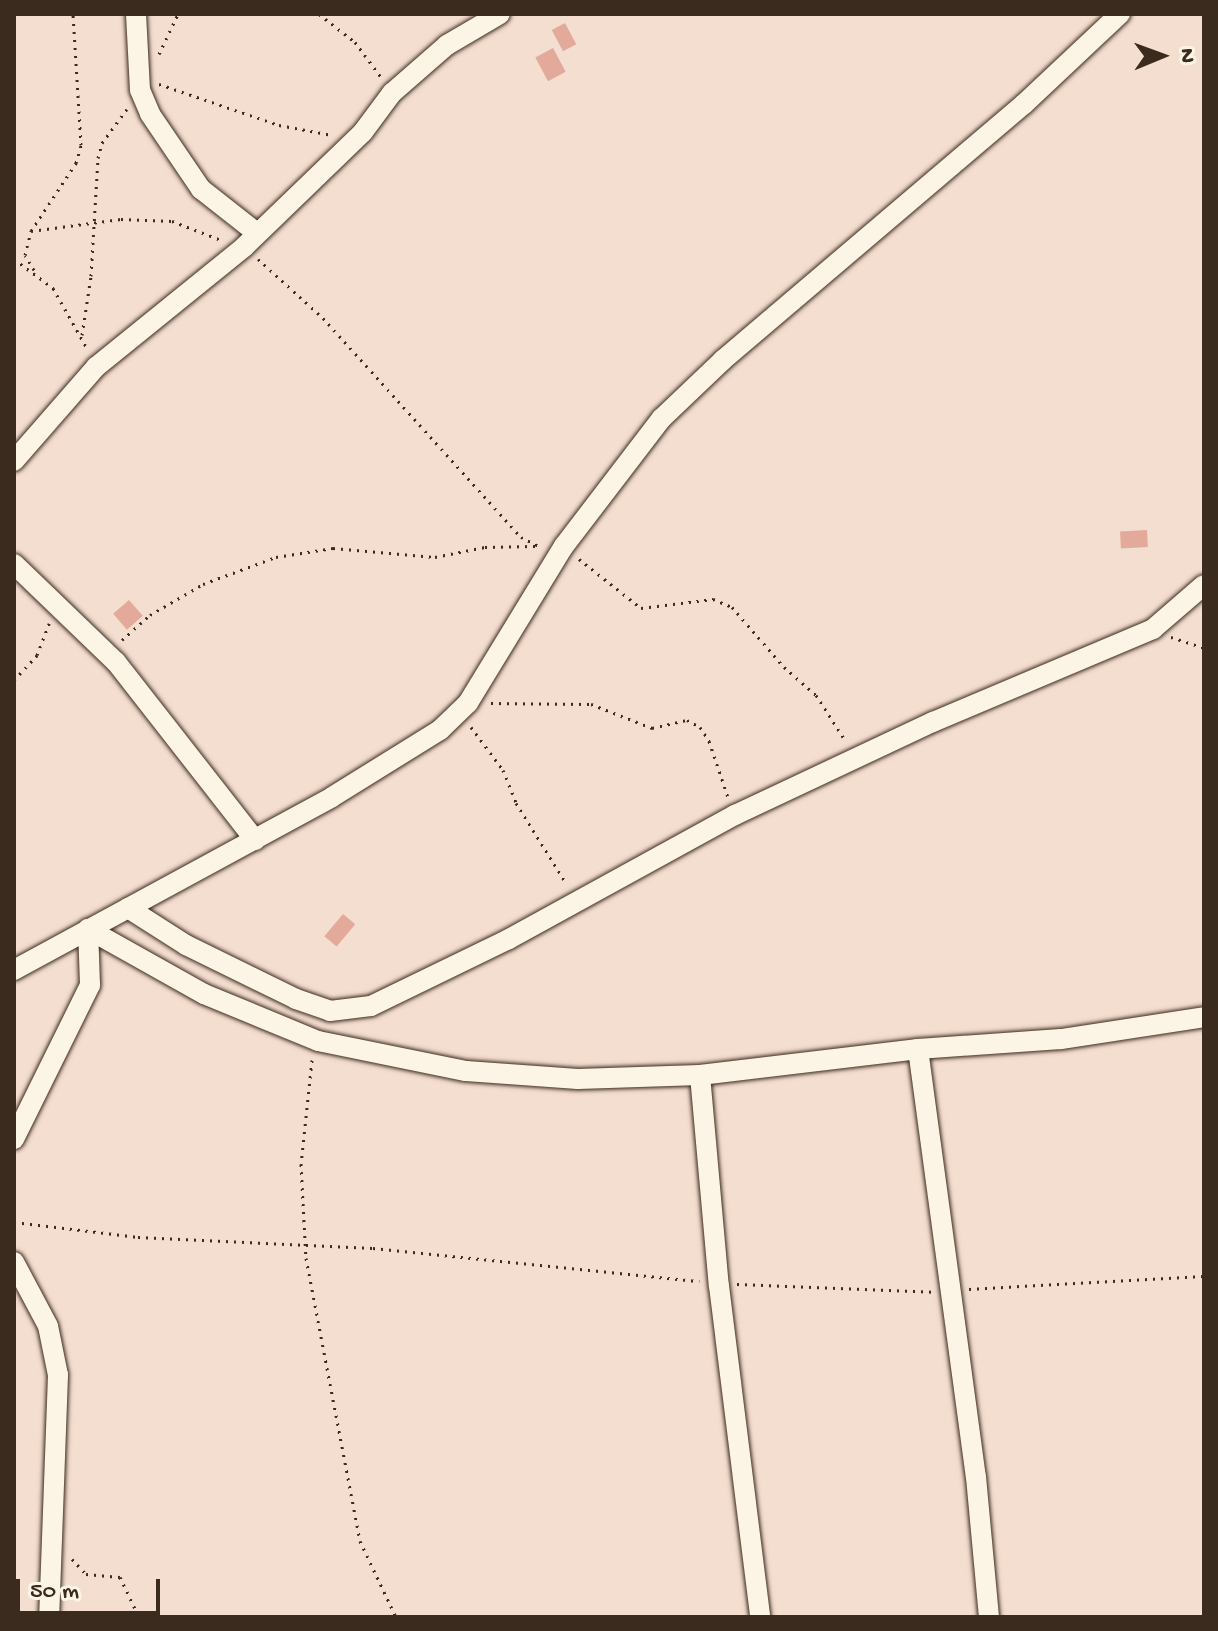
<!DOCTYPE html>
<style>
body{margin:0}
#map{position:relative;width:1218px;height:1631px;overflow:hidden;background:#f4decf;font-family:"Gochi Hand",sans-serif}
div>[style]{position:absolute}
.building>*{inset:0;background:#e3aa9c;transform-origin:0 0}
.path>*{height:3px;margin-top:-1.5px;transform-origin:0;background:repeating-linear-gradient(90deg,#3b2a1e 0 2px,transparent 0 8px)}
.roads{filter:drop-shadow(0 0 2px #3b2a1e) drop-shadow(0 0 2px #3b2a1e)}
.minor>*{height:20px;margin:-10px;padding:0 10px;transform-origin:10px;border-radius:10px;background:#fcf5e5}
span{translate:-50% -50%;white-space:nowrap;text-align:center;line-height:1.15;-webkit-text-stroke:7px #fcf5e5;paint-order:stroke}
.frame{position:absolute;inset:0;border:16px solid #3b2a1e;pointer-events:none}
.north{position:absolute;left:1122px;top:16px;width:80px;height:80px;-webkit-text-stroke:6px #fcf5e5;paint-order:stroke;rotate:89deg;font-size:22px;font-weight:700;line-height:32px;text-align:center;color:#3b2a1e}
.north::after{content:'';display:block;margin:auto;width:28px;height:36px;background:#3b2a1e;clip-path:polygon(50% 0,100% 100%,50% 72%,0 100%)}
.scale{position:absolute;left:16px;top:1579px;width:144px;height:36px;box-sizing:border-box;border:4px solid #3b2a1e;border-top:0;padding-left:10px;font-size:24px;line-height:28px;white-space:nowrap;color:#3b2a1e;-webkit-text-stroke:6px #fcf5e5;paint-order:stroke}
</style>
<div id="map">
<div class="building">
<div style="left:565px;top:23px;width:24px;height:15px;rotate:62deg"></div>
<div style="left:553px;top:48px;width:27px;height:20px;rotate:62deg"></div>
<div style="left:1147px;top:530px;width:17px;height:27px;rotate:87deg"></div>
<div style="left:129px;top:600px;width:21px;height:21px;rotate:49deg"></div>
<div style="left:343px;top:914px;width:16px;height:29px;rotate:40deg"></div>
</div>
<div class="path">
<div style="left:319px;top:14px;width:46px;rotate:37.9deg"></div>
<div style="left:355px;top:42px;width:44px;rotate:53.4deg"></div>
<div style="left:159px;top:54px;width:44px;rotate:-64.6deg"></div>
<div style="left:159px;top:84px;width:127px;rotate:18.9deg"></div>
<div style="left:279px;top:125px;width:54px;rotate:10.7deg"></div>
<div style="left:31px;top:231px;width:91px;rotate:-7.6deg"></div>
<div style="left:121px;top:219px;width:51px;rotate:2.2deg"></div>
<div style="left:172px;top:221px;width:53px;rotate:21.2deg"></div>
<div style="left:14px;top:259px;width:49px;rotate:36.6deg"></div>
<div style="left:53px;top:288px;width:71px;rotate:60.6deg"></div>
<div style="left:258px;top:259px;width:88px;rotate:42.2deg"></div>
<div style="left:323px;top:318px;width:295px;rotate:47.9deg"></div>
<div style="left:521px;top:537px;width:22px;rotate:27deg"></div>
<div style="left:34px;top:270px;width:17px;rotate:-121deg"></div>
<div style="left:25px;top:255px;width:25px;rotate:-76deg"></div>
<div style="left:31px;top:231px;width:82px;rotate:-56.5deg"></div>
<div style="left:76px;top:163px;width:19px;rotate:-74deg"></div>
<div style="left:81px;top:145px;width:131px;rotate:-93.5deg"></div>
<div style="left:82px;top:335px;width:60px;rotate:-81.3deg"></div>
<div style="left:91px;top:276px;width:118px;rotate:-86.6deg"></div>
<div style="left:98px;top:158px;width:16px;rotate:-75deg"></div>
<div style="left:102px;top:143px;width:42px;rotate:-53.7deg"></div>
<div style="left:579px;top:559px;width:79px;rotate:38.3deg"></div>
<div style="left:641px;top:608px;width:73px;rotate:-7.1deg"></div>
<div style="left:713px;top:599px;width:21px;rotate:23deg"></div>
<div style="left:732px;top:607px;width:79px;rotate:49.1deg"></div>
<div style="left:784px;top:667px;width:43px;rotate:41.2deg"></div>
<div style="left:816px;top:695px;width:54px;rotate:57.2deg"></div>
<div style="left:1171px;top:637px;width:35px;rotate:18deg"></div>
<div style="left:122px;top:640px;width:38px;rotate:-42deg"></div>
<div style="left:150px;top:615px;width:61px;rotate:-30.3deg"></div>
<div style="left:203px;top:584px;width:78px;rotate:-20.3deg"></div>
<div style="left:276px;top:557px;width:58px;rotate:-9deg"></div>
<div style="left:333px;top:548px;width:102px;rotate:5deg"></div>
<div style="left:435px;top:557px;width:51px;rotate:-11.3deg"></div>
<div style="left:485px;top:547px;width:51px;rotate:-1.1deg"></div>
<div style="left:14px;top:680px;width:34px;rotate:-47deg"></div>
<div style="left:37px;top:655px;width:34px;rotate:-69deg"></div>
<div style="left:491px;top:703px;width:100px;rotate:0.6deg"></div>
<div style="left:591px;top:704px;width:66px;rotate:21.5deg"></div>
<div style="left:652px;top:728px;width:36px;rotate:-13deg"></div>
<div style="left:687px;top:720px;width:15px;rotate:28deg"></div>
<div style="left:700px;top:727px;width:17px;rotate:57deg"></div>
<div style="left:709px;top:741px;width:59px;rotate:71.3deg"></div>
<div style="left:471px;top:727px;width:54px;rotate:53.3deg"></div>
<div style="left:503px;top:770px;width:35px;rotate:68deg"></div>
<div style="left:516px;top:803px;width:94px;rotate:58deg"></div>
<div style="left:312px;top:1060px;width:105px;rotate:96deg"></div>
<div style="left:301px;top:1164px;width:94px;rotate:87deg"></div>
<div style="left:306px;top:1258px;width:288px;rotate:79.2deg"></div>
<div style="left:360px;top:1541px;width:84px;rotate:64.7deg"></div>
<div style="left:14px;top:1222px;width:125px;rotate:6.9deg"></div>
<div style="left:138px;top:1237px;width:235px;rotate:2.7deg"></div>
<div style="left:373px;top:1248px;width:328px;rotate:5.8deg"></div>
<div style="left:737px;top:1284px;width:196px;rotate:2.3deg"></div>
<div style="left:969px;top:1289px;width:235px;rotate:-3.2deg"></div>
<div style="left:72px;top:1559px;width:21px;rotate:47deg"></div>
<div style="left:86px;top:1574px;width:34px;rotate:5deg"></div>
<div style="left:120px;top:1577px;width:44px;rotate:64.6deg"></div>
</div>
<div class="roads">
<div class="minor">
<div style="left:136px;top:14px;width:76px;rotate:87deg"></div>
<div style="left:140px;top:90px;width:26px;rotate:67deg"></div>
<div style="left:150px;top:114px;width:91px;rotate:55.8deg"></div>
<div style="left:201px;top:189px;width:71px;rotate:38.2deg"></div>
<div style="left:14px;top:461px;width:125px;rotate:-48.9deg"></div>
<div style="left:96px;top:367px;width:191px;rotate:-39deg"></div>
<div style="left:244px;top:247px;width:165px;rotate:-44deg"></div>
<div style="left:363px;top:132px;width:49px;rotate:-53.4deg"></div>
<div style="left:392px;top:93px;width:73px;rotate:-41.1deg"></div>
<div style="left:447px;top:45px;width:61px;rotate:-30.3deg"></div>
<div style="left:14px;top:564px;width:141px;rotate:43.9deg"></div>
<div style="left:116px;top:662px;width:226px;rotate:52deg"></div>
<div style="left:128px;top:908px;width:69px;rotate:32.5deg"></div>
<div style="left:186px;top:945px;width:123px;rotate:26.1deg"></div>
<div style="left:296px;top:999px;width:36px;rotate:19deg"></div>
<div style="left:330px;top:1011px;width:41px;rotate:-7deg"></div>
<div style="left:371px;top:1006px;width:153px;rotate:-25.9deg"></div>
<div style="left:509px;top:939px;width:258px;rotate:-28.8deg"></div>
<div style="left:735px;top:815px;width:219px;rotate:-25.2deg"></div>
<div style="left:933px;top:722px;width:239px;rotate:-22.9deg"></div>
<div style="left:1153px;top:629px;width:67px;rotate:-40.8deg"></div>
<div style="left:88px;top:929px;width:133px;rotate:29.3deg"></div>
<div style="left:204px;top:994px;width:123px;rotate:22.4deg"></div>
<div style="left:318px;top:1041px;width:151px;rotate:11.5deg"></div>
<div style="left:466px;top:1071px;width:112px;rotate:4.1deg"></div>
<div style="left:578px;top:1079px;width:122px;rotate:-1.9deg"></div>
<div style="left:700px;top:1075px;width:220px;rotate:-6.8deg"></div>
<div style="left:918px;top:1049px;width:143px;rotate:-4deg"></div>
<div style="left:1061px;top:1039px;width:145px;rotate:-8.7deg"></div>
<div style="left:14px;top:970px;width:362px;rotate:-28.5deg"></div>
<div style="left:332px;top:797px;width:127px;rotate:-31.8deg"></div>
<div style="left:440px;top:730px;width:39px;rotate:-44deg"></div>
<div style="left:468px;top:703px;width:184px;rotate:-58.6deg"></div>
<div style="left:564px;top:546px;width:161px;rotate:-52.6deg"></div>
<div style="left:662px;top:418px;width:84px;rotate:-43.6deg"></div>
<div style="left:723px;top:360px;width:395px;rotate:-40.4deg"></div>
<div style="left:1024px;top:104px;width:132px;rotate:-43.2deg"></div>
<div style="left:918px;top:1049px;width:432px;rotate:82.3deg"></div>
<div style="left:976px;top:1477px;width:141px;rotate:84.7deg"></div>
<div style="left:700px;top:1075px;width:212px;rotate:84.9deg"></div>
<div style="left:719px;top:1286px;width:334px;rotate:82.9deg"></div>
<div style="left:14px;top:1139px;width:172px;rotate:-63.7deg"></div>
<div style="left:90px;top:985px;width:56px;rotate:-92deg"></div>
<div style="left:14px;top:1262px;width:72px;rotate:62deg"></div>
<div style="left:48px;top:1326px;width:50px;rotate:78.5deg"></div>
<div style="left:58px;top:1375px;width:242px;rotate:92.1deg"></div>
</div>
</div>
<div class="frame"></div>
<div class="north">N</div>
<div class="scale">50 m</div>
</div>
